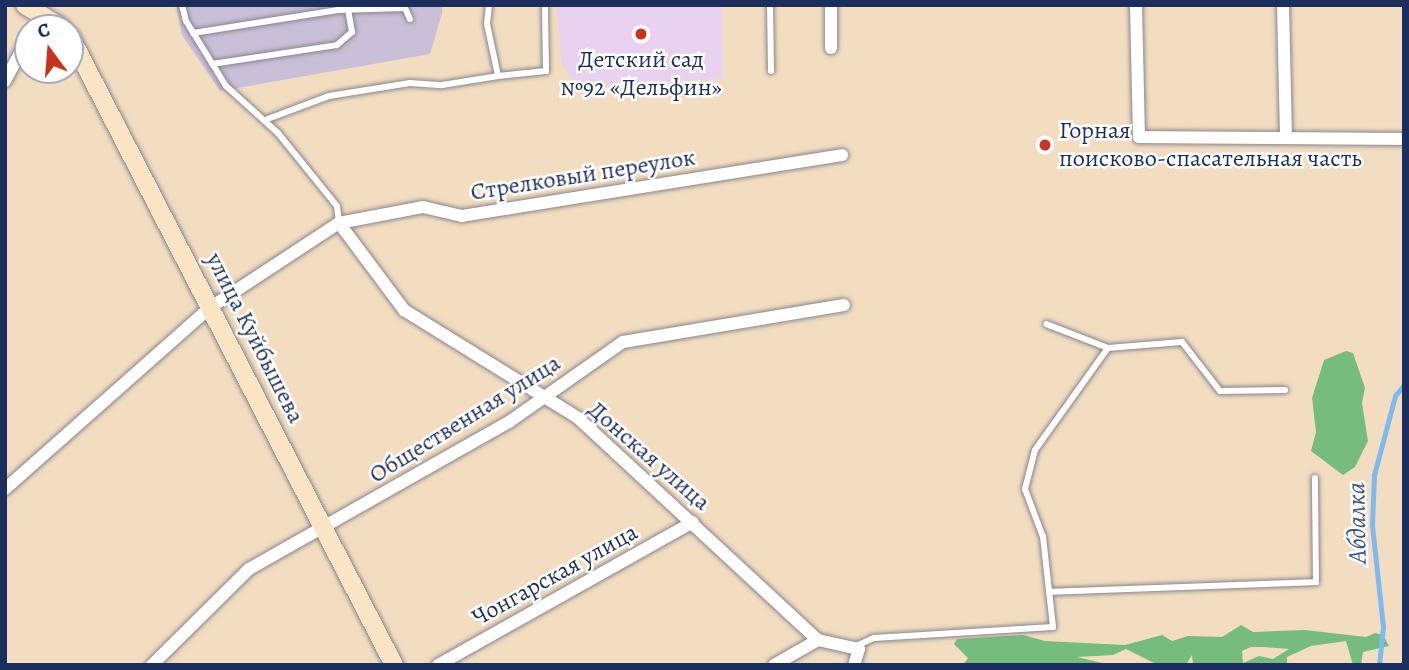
<!DOCTYPE html>
<meta charset="utf-8">
<style>
body{margin:0}
#map{position:relative;width:1409px;height:670px;overflow:hidden;background:#f3ddc0;font-family:Alegreya,serif}
div>[style]{position:absolute}
.built>*{inset:0;background:#e8d2ef}
.industrial>*{inset:0;background:#c9bfd8}
.forest>*{inset:0;background:#77bc7f}
.stream>*{height:4.5px;margin:-2.25px;padding:0 2.25px;transform-origin:2.25px;border-radius:2.25px;background:#7dbaf0}
.roads{filter:drop-shadow(0 0 2px #87868f) drop-shadow(0 0 2px #87868f)}
.service>*{height:6px;margin:-3px;padding:0 3px;transform-origin:3px;border-radius:3px;background:#fff}
.minor>*{height:12px;margin:-6px;padding:0 6px;transform-origin:6px;border-radius:6px;background:#fff}
.secondary>*{height:18px;margin:-9px;padding:0 9px;transform-origin:9px;border-radius:9px;background:#fce5c4}
.dots>*{width:19px;height:19px;translate:-50% -50%;box-sizing:border-box;border:4px solid #fff;border-radius:50%}
span{translate:-50% -50%;white-space:nowrap;text-align:center;line-height:1.15;-webkit-text-stroke:5px #fff;paint-order:stroke}
.poi-label{font-size:24px;color:#1b2f5e}
.left{translate:0 -50%;text-align:left}
.street-label{font-size:24px;color:#1b2f5e}
.water-label{font-size:26px;color:#38598a;font-style:italic}
.frame{position:absolute;inset:0;border:7px solid #1b2f5e;pointer-events:none}
.north{position:absolute;left:14px;top:14px;width:70px;height:70px;box-sizing:border-box;background:#fff;border:2px solid #a4acbf;border-radius:50%;rotate:344deg;font-size:19px;font-weight:700;line-height:28px;text-align:center;color:#1b2f5e}
.north::after{content:'';display:block;margin:auto;width:24px;height:32px;background:#c8321e;clip-path:polygon(50% 0,100% 100%,50% 72%,0 100%)}
</style>
<div id="map">
<div class="built">
<div style="clip-path:polygon(557px 5px,722px 5px,723px 79px,578px 87px,561px 63px)"></div>
</div>
<div class="industrial">
<div style="clip-path:polygon(176px 5px,442px 5px,442px 13px,430px 54px,220px 91px,182px 35px)"></div>
</div>
<div class="forest">
<div style="clip-path:polygon(1346px 351px,1353px 353px,1365px 388px,1362px 403px,1368px 441px,1355px 467px,1343px 475px,1311px 451px,1316px 432px,1312px 398px,1324px 360px)"></div>
<div style="clip-path:polygon(evenodd,1241px 625px,1253px 632px,1305px 630px,1366px 637px,1375px 633px,1383px 635px,1389px 646px,1363px 652px,1361px 665px,1353px 665px,1346px 641px,1311px 646px,1287px 657px,1287px 665px,1193px 665px,1192px 655px,1186px 665px,1158px 665px,1126px 649px,1113px 655px,1077px 657px,1111px 665px,963px 665px,968px 658px,954px 644px,957px 639px,1023px 635px,1045px 641px,1125px 645px,1162px 635px,1172px 641px,1188px 636px,1222px 637px,1241px 625px,1251px 647px,1264px 647px,1289px 649px,1273px 659px,1259px 656px,1243px 663px,1242px 651px,1251px 647px)"></div>
</div>
<div class="stream">
<div style="left:1379px;top:665px;width:38px;rotate:-84deg"></div>
<div style="left:1383px;top:627px;width:103px;rotate:-96.2deg"></div>
<div style="left:1372px;top:525px;width:50px;rotate:-87.7deg"></div>
<div style="left:1374px;top:475px;width:82px;rotate:-75.1deg"></div>
<div style="left:1395px;top:396px;width:14px;rotate:-51deg"></div>
</div>
<div class="roads">
<div class="service">
<div style="left:182px;top:5px;width:16px;rotate:76deg"></div>
<div style="left:186px;top:21px;width:76px;rotate:58.4deg"></div>
<div style="left:226px;top:86px;width:70px;rotate:42.1deg"></div>
<div style="left:278px;top:133px;width:94px;rotate:51.1deg"></div>
<div style="left:337px;top:206px;width:17px;rotate:83deg"></div>
<div style="left:770px;top:5px;width:66px;rotate:89.1deg"></div>
<div style="left:193px;top:33px;width:147px;rotate:-9deg"></div>
<div style="left:338px;top:10px;width:67px;rotate:-1.7deg"></div>
<div style="left:405px;top:8px;width:12px;rotate:66deg"></div>
<div style="left:212px;top:64px;width:126px;rotate:-8.6deg"></div>
<div style="left:337px;top:45px;width:20px;rotate:-41deg"></div>
<div style="left:352px;top:32px;width:22px;rotate:-100deg"></div>
<div style="left:498px;top:76px;width:48px;rotate:-5.9deg"></div>
<div style="left:546px;top:71px;width:66px;rotate:-90.9deg"></div>
<div style="left:265px;top:120px;width:68px;rotate:-20.6deg"></div>
<div style="left:329px;top:96px;width:82px;rotate:-9.1deg"></div>
<div style="left:410px;top:83px;width:32px;rotate:4deg"></div>
<div style="left:442px;top:85px;width:57px;rotate:-9.1deg"></div>
<div style="left:498px;top:76px;width:53px;rotate:-101.9deg"></div>
<div style="left:487px;top:24px;width:19px;rotate:-84deg"></div>
<div style="left:1108px;top:348px;width:74px;rotate:-4.6deg"></div>
<div style="left:1182px;top:342px;width:62px;rotate:52.2deg"></div>
<div style="left:1220px;top:391px;width:65px;rotate:-0.9deg"></div>
<div style="left:1049px;top:592px;width:267px;rotate:-2.1deg"></div>
<div style="left:1316px;top:582px;width:104px;rotate:-90.6deg"></div>
<div style="left:856px;top:646px;width:20px;rotate:-24deg"></div>
<div style="left:874px;top:638px;width:179px;rotate:-3.5deg"></div>
<div style="left:1053px;top:627px;width:91px;rotate:-96.3deg"></div>
<div style="left:1043px;top:537px;width:51px;rotate:-110.6deg"></div>
<div style="left:1025px;top:489px;width:40px;rotate:-75.6deg"></div>
<div style="left:1035px;top:450px;width:125px;rotate:-54.4deg"></div>
<div style="left:1108px;top:348px;width:66px;rotate:-158.8deg"></div>
</div>
<div class="minor">
<div style="left:831px;top:5px;width:43px;rotate:90deg"></div>
<div style="left:1136px;top:5px;width:132px;rotate:88.7deg"></div>
<div style="left:1139px;top:137px;width:265px;rotate:0.4deg"></div>
<div style="left:1283px;top:5px;width:133px;rotate:88.7deg"></div>
<div style="left:5px;top:81px;width:49px;rotate:-61.9deg"></div>
<div style="left:339px;top:223px;width:109px;rotate:53.2deg"></div>
<div style="left:404px;top:310px;width:205px;rotate:31.8deg"></div>
<div style="left:578px;top:418px;width:327px;rotate:42.8deg"></div>
<div style="left:818px;top:640px;width:42px;rotate:12.4deg"></div>
<div style="left:859px;top:649px;width:17px;rotate:107deg"></div>
<div style="left:5px;top:489px;width:275px;rotate:-41.5deg"></div>
<div style="left:211px;top:307px;width:153px;rotate:-33.3deg"></div>
<div style="left:339px;top:223px;width:86px;rotate:-10.8deg"></div>
<div style="left:423px;top:207px;width:40px;rotate:13deg"></div>
<div style="left:462px;top:216px;width:385px;rotate:-9.1deg"></div>
<div style="left:152px;top:665px;width:136px;rotate:-44.7deg"></div>
<div style="left:249px;top:569px;width:299px;rotate:-29.5deg"></div>
<div style="left:509px;top:422px;width:139px;rotate:-35.1deg"></div>
<div style="left:623px;top:342px;width:224px;rotate:-9.5deg"></div>
<div style="left:438px;top:665px;width:292px;rotate:-29.3deg"></div>
<div style="left:774px;top:665px;width:51px;rotate:-29.6deg"></div>
</div>
<div class="secondary">
<div style="left:25px;top:5px;width:44px;rotate:31.9deg"></div>
<div style="left:70px;top:36px;width:708px;rotate:62.75deg"></div>
</div>
</div>
<div class="dots">
<div style="left:641px;top:34px;background:#c8321e"></div>
<div style="left:1045px;top:145px;background:#c8321e"></div>
</div>
<div class="poi-label">
<span style="left:641px;top:74px">Детский сад<br>№92 «Дельфин»</span>
<span class="left" style="left:1059px;top:145px">Горная<br>поисково-спасательная часть</span>
</div>
<div class="street-label">
<span style="left:583px;top:175px;rotate:-9deg">Стрелковый переулок</span>
<span style="left:255px;top:338px;rotate:63deg">улица Куйбышева</span>
<span style="left:465px;top:419px;rotate:-32deg">Общественная улица</span>
<span style="left:649px;top:456px;rotate:41deg">Донская улица</span>
<span style="left:555px;top:575px;rotate:-29deg">Чонгарская улица</span>
</div>
<div class="water-label">
<span style="left:1357px;top:523px;rotate:-91deg">Абдалка</span>
</div>
<div class="frame"></div>
<div class="north">С</div>
</div>
